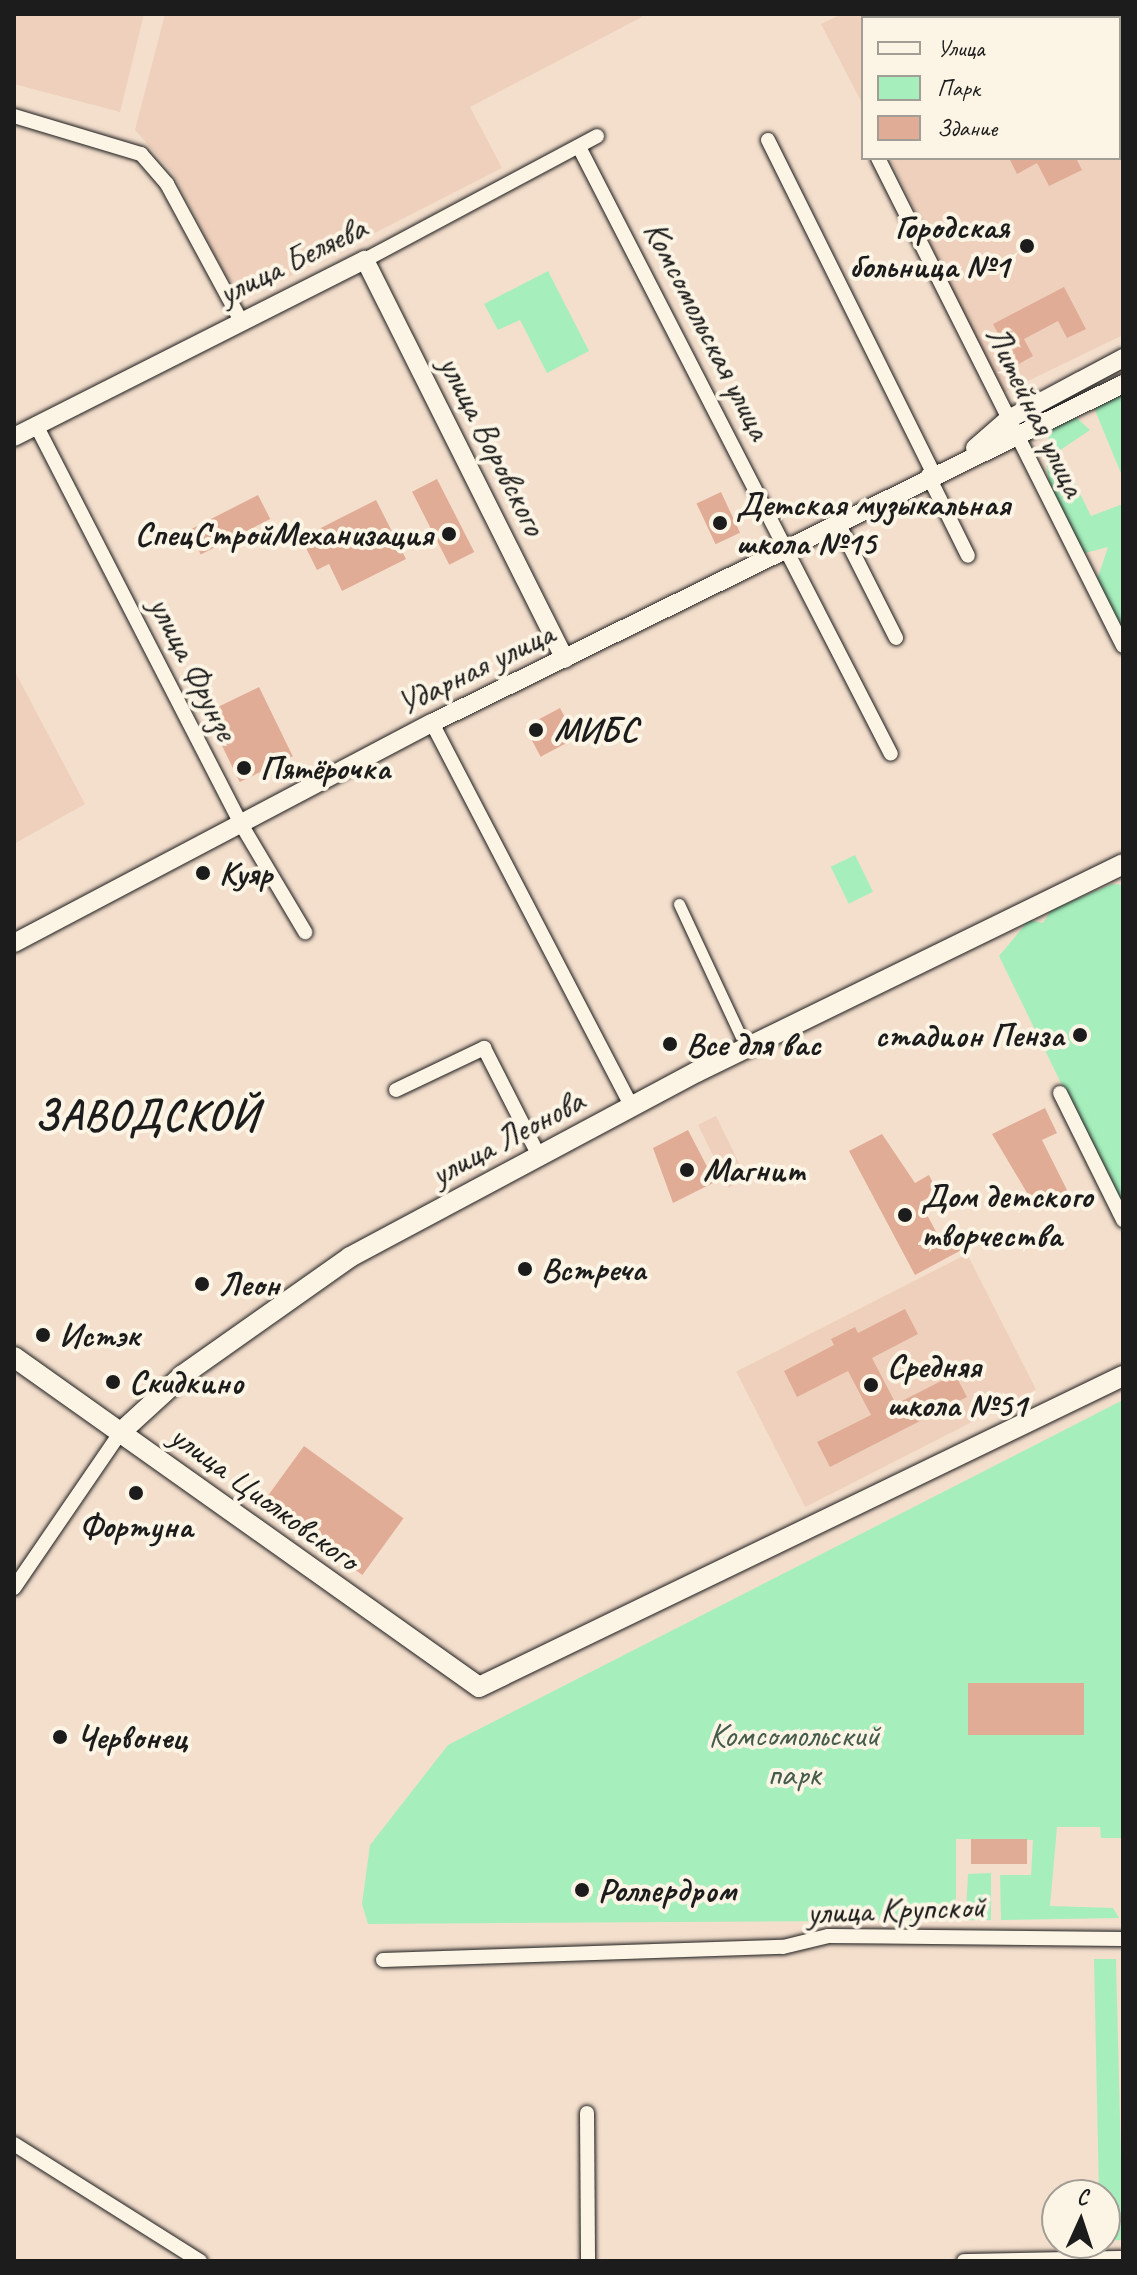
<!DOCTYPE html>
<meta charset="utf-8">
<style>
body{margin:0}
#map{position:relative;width:1137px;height:2275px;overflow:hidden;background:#f4dfcd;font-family:Caveat,sans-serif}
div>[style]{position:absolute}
.built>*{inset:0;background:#eed0bc;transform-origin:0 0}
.green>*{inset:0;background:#a6efbd;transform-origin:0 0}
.building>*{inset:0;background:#e1ac95;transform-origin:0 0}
.roads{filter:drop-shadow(0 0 2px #1c1c1c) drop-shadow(0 0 2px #1c1c1c)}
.pedestrian>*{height:11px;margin:-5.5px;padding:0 5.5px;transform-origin:5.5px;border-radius:5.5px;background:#fcf5e5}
.minor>*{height:14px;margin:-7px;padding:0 7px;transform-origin:7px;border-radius:7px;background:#fcf5e5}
.tertiary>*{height:18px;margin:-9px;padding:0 9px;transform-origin:9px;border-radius:9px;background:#fcf5e5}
.secondary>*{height:20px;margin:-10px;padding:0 10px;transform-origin:10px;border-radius:10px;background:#fcf5e5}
.dots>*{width:22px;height:22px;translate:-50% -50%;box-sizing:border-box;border:4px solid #fcf5e5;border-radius:50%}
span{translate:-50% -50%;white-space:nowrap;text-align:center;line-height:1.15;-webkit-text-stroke:8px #fcf5e5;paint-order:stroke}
.poi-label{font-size:34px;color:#1c1c1c;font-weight:700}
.right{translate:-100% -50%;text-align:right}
.left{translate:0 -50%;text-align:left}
.street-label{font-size:34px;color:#1c1c1c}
.park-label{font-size:34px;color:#455b4c}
.district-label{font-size:42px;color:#1c1c1c;font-weight:700;letter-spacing:2px}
.frame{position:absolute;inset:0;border:16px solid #1c1c1c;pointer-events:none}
.legend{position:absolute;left:861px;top:16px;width:260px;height:144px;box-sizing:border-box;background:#fcf5e5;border:2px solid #a29e95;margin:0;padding:10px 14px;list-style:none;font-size:24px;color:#1c1c1c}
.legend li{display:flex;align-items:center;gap:16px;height:40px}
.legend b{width:40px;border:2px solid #a29e95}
.north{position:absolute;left:1041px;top:2179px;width:80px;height:80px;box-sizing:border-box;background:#fcf5e5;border:2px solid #a29e95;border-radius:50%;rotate:3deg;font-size:22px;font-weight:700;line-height:32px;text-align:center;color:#1c1c1c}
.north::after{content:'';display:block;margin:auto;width:28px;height:36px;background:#1c1c1c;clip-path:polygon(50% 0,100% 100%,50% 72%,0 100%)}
</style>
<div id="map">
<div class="built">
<div style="clip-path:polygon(14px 14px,144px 14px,120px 112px,14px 84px)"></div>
<div style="clip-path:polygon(165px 14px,641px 14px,642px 17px,470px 107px,502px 168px,253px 295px,227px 278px,173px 173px,135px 130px)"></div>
<div style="clip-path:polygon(842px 14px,1123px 14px,1123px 335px,1001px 394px,890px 158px,1119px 158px,1119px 18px,863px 18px,863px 105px,821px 24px)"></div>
<div style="clip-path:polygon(14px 670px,85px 804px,14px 844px)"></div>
<div style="left:716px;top:1116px;width:70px;height:20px;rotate:64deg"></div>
<div style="left:967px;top:1254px;width:152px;height:259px;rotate:63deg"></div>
</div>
<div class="green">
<div style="clip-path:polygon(548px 271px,589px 351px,547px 373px,520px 320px,498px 330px,484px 304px)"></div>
<div style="clip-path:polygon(1123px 383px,1123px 478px,1092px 403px)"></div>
<div style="clip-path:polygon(1070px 412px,1090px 430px,1059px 451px,1091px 516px,1123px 504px,1123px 634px,1096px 583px,1108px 547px,1081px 554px,1050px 496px,1045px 448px,1055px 419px)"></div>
<div style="left:855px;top:855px;width:41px;height:27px;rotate:64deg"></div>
<div style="clip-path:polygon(1112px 884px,1123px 885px,1123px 1210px,999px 956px,1029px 920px,1043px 923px,1051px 910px)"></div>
<div style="clip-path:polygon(1123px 1400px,1123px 1838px,1101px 1838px,1100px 1827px,1057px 1827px,1050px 1906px,1113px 1908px,1119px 1918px,1001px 1920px,1000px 1875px,1031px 1875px,1033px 1840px,956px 1839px,956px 1912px,966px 1911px,968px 1874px,991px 1873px,991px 1920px,368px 1924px,362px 1904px,370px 1845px,448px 1745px)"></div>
<div style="clip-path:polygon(1094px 1959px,1116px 1959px,1123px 2240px,1105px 2241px,1105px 2195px,1099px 2195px)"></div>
</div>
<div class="building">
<div style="clip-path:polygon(1009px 158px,1076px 158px,1082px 170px,1049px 186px,1037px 163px,1017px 174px)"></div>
<div style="clip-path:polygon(1064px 287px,1086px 329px,1067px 338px,1058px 321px,1024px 339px,1033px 356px,1015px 366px,993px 324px)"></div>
<div style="left:437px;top:479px;width:82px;height:28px;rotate:63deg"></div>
<div style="left:721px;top:492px;width:45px;height:27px;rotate:65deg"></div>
<div style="left:258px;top:495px;width:27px;height:78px;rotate:63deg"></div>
<div style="clip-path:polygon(376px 500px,406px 559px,342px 591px,329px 564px,317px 570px,301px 538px)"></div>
<div style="left:259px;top:687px;width:77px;height:59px;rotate:64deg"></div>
<div style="left:560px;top:708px;width:34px;height:40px;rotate:62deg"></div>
<div style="clip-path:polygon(1045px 1108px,1057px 1133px,1042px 1140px,1068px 1192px,1036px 1208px,992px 1134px)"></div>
<div style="clip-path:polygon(688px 1130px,715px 1182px,673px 1203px,653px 1148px)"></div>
<div style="clip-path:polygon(882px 1134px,915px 1183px,929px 1175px,938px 1193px,920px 1202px,939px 1237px,956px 1227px,967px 1247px,915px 1275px,849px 1151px)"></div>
<div style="clip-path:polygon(905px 1309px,918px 1334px,872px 1358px,896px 1404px,955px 1374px,967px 1397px,830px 1467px,817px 1442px,871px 1415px,848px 1371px,797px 1397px,784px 1371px,834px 1345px,831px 1339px,855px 1327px,858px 1333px)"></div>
<div style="left:304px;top:1446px;width:123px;height:70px;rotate:36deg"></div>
<div style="left:968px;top:1683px;width:116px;height:52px"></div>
<div style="left:971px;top:1839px;width:56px;height:25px"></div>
</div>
<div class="roads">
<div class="pedestrian">
<div style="left:679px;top:904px;width:145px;rotate:65deg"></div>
</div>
<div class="minor">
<div style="left:14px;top:116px;width:133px;rotate:16.7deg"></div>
<div style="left:141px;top:154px;width:40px;rotate:49deg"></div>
<div style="left:167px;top:184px;width:156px;rotate:61.6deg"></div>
<div style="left:768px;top:140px;width:371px;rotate:63.6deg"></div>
<div style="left:579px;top:147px;width:682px;rotate:62.8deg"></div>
<div style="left:878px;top:158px;width:546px;rotate:63.34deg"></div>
<div style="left:365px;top:260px;width:263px;rotate:-28.1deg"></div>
<div style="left:37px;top:427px;width:446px;rotate:62.8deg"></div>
<div style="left:241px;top:824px;width:126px;rotate:59.3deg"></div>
<div style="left:928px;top:475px;width:90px;rotate:63.7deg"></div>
<div style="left:837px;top:521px;width:131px;rotate:63.2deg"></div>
<div style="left:432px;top:723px;width:433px;rotate:62.5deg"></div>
<div style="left:396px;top:1090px;width:98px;rotate:-25.5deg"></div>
<div style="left:484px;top:1048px;width:121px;rotate:63deg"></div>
<div style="left:1060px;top:1093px;width:142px;rotate:63.6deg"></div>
<div style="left:14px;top:1588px;width:188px;rotate:-55.6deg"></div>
<div style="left:383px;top:1960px;width:400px;rotate:-1.9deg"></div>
<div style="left:783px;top:1947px;width:46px;rotate:-13.7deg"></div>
<div style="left:828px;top:1936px;width:295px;rotate:0.6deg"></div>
<div style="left:587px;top:2113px;width:148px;rotate:89.6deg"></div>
<div style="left:14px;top:2144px;width:220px;rotate:32.2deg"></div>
<div style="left:964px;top:2261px;width:159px;rotate:-1.1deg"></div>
</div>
<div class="tertiary">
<div style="left:14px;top:437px;width:393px;rotate:-26.8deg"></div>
<div style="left:365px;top:260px;width:446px;rotate:63.4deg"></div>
<div style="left:975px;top:448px;width:43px;rotate:-41.2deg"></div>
<div style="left:1007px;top:420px;width:132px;rotate:-28.1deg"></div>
<div style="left:14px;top:943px;width:472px;rotate:-27.8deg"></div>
<div style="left:432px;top:723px;width:770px;rotate:-26.13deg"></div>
</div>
<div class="secondary">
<div style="left:14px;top:1357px;width:570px;rotate:35.36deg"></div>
<div style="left:479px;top:1687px;width:715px;rotate:-25.78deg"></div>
<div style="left:120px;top:1433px;width:86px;rotate:-42.6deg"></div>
<div style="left:183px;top:1375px;width:204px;rotate:-35.2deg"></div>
<div style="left:350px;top:1257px;width:393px;rotate:-28.1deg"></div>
<div style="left:697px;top:1072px;width:474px;rotate:-26deg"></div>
</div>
</div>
<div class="dots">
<div style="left:1027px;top:246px;background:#1c1c1c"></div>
<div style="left:720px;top:523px;background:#1c1c1c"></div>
<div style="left:449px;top:534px;background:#1c1c1c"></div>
<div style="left:536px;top:730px;background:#1c1c1c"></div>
<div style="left:244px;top:768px;background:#1c1c1c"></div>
<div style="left:203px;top:873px;background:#1c1c1c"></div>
<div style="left:1080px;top:1035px;background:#1c1c1c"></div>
<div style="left:670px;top:1044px;background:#1c1c1c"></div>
<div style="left:687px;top:1170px;background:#1c1c1c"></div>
<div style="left:905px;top:1215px;background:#1c1c1c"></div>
<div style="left:525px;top:1269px;background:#1c1c1c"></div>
<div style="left:202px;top:1284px;background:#1c1c1c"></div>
<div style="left:43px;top:1335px;background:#1c1c1c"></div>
<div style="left:113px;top:1382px;background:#1c1c1c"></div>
<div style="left:871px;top:1385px;background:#1c1c1c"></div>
<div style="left:136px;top:1493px;background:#1c1c1c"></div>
<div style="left:60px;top:1737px;background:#1c1c1c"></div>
<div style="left:582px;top:1890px;background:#1c1c1c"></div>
</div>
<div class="poi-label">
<span class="right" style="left:1009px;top:246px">Городская<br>больница №1</span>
<span class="left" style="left:736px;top:523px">Детская музыкальная<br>школа №15</span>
<span class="right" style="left:433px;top:534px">СпецСтройМеханизация</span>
<span class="left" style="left:554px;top:730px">МИБС</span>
<span class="left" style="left:260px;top:768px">Пятёрочка</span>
<span class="left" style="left:219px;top:873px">Куяр</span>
<span class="right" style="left:1064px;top:1035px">стадион Пенза</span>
<span class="left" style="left:686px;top:1044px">Все для вас</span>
<span class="left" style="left:703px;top:1170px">Магнит</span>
<span class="left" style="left:921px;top:1215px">Дом детского<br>творчества</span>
<span class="left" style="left:541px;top:1269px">Встреча</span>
<span class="left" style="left:218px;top:1284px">Леон</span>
<span class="left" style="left:59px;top:1335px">Истэк</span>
<span class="left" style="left:887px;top:1385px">Средняя<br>школа №51</span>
<span class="left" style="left:129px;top:1382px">Скидкино</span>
<span style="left:136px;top:1526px">Фортуна</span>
<span class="left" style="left:76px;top:1737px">Червонец</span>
<span class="left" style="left:598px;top:1890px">Роллердром</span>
</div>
<div class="street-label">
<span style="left:292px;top:260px;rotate:-26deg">улица Беляева</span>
<span style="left:708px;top:330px;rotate:63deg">Комсомольская улица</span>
<span style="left:1036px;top:411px;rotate:64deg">Литейная улица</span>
<span style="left:493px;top:445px;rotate:63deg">улица Воровского</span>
<span style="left:194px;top:668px;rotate:63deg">улица Фрунзе</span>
<span style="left:475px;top:668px;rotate:-26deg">Ударная улица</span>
<span style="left:507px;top:1137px;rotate:-28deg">улица Леонова</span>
<span style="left:265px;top:1497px;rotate:36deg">улица Циолковского</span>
<span style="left:896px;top:1909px;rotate:-2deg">улица Крупской</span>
</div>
<div class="park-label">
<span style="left:794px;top:1754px">Комсомольский<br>парк</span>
</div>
<div class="district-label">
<span style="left:147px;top:1116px">ЗАВОДСКОЙ</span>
</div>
<div class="frame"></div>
<ul class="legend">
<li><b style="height:10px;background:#fcf5e5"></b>Улица</li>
<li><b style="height:22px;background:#a6efbd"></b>Парк</li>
<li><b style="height:22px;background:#e1ac95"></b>Здание</li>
</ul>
<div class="north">С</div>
</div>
